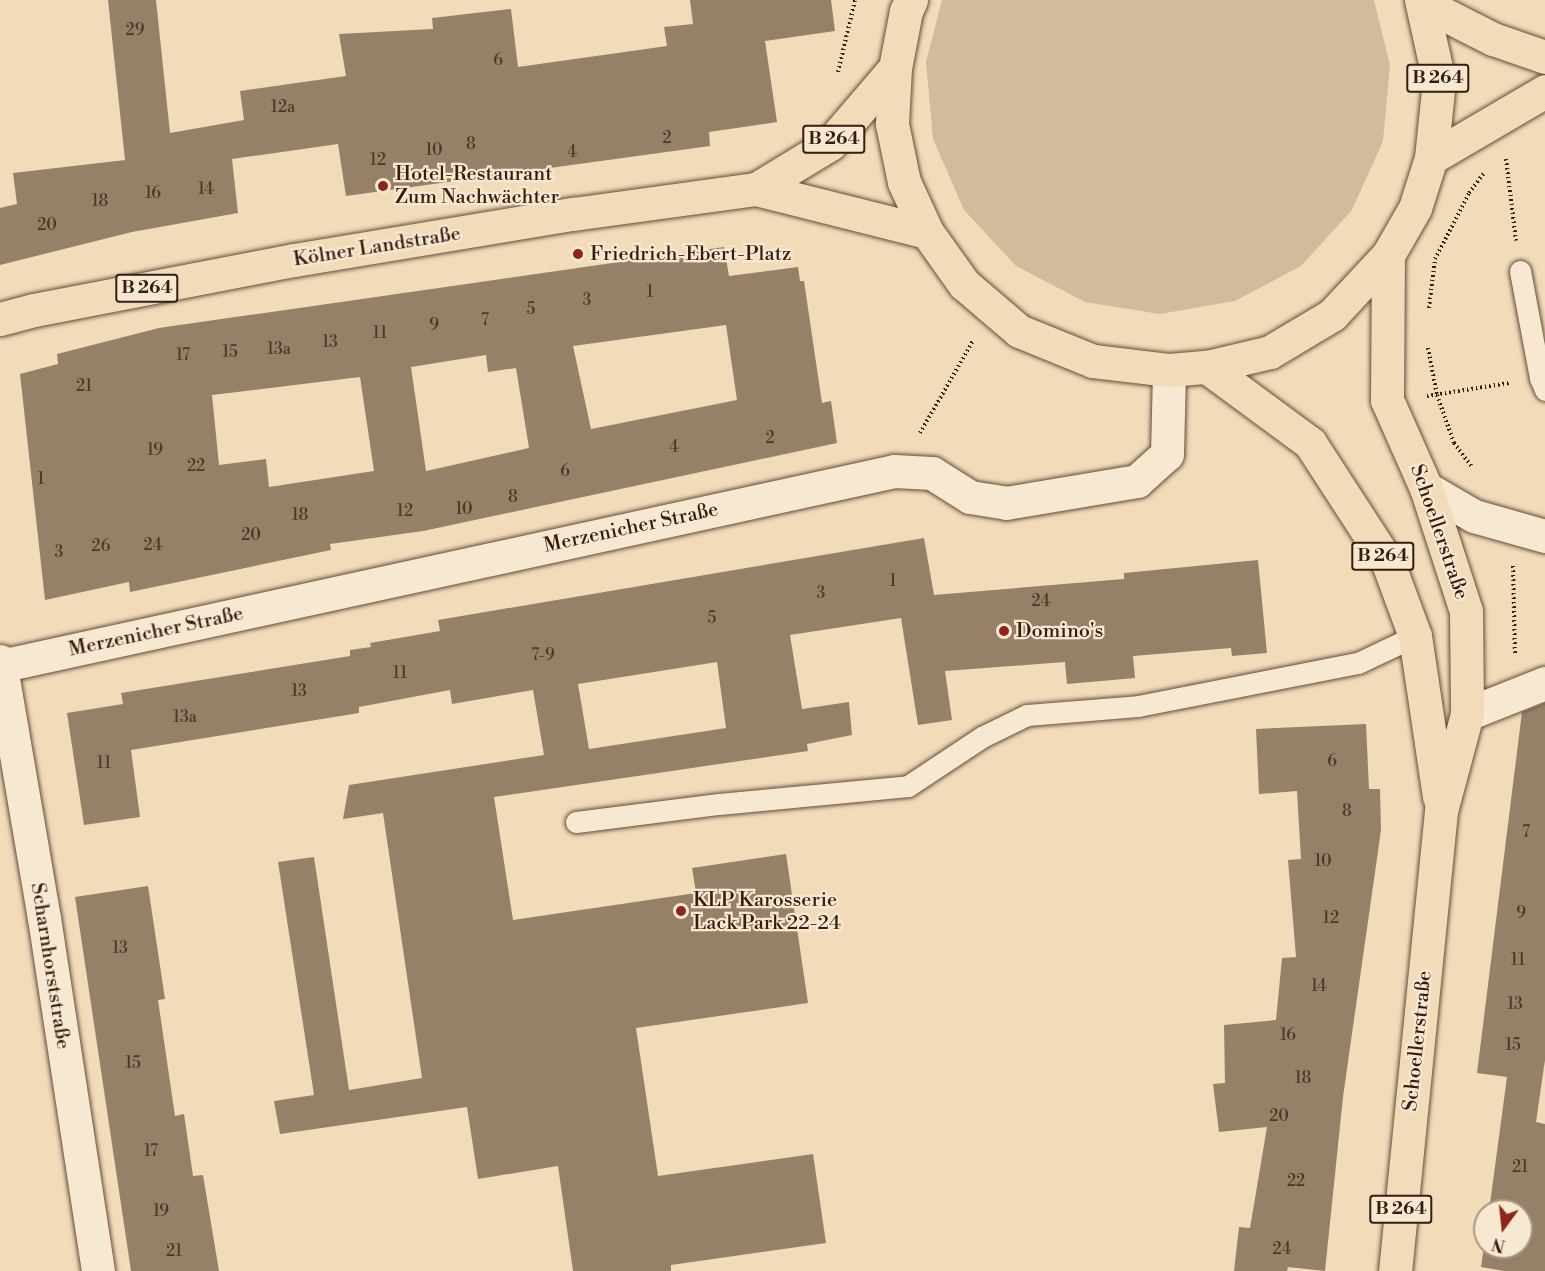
<!DOCTYPE html>
<meta charset="utf-8">
<style>
body{margin:0}
#map{position:relative;width:1545px;height:1271px;overflow:hidden;background:#f2dbb8;font-family:"Libre Bodoni",serif}
div>[style]{position:absolute}
.green>*{inset:0;background:#d2bb9c}
.building>*{inset:0;background:#978068}
.path>*{height:4px;margin-top:-2px;transform-origin:0;background:repeating-linear-gradient(90deg,#351d12 0 1.5px,transparent 0 4.5px)}
.roads{filter:drop-shadow(0 0 2px #644c3c) drop-shadow(0 0 2px #644c3c)}
.service>*{height:21px;margin:-10.5px;padding:0 10.5px;transform-origin:10.5px;border-radius:10.5px;background:#f7e8d1}
.minor>*{height:33px;margin:-16.5px;padding:0 16.5px;transform-origin:16.5px;border-radius:16.5px;background:#f7e8d1}
.primary>*{height:33px;margin:-16.5px;padding:0 16.5px;transform-origin:16.5px;border-radius:16.5px;background:#f2dbb8}
.dots>*{width:16px;height:16px;translate:-50% -50%;box-sizing:border-box;border:3px solid #f7e8d1;border-radius:50%}
span{translate:-50% -50%;white-space:nowrap;text-align:center;line-height:1.15;-webkit-text-stroke:4.5px #f7e8d1;paint-order:stroke}
.number-label{font-size:16px;color:#4e3628}
.number-label span{-webkit-text-stroke-width:0}
.shield-label span{padding:2px 4px;background:#f7e8d1;border:2px solid;border-radius:4px;-webkit-text-stroke-width:0}
.shield-label{font-size:18px;color:#351d12;font-weight:700}
.poi-label{font-size:20px;color:#351d12}
.left{translate:0 -50%;text-align:left}
.street-label{font-size:20px;color:#351d12}
.north{position:absolute;left:1473px;top:1199px;width:60px;height:60px;box-sizing:border-box;background:#f7e8d1;border:2px solid #a99785;border-radius:50%;rotate:195deg;font-size:16px;font-weight:700;line-height:24px;text-align:center;color:#351d12}
.north::after{content:'';display:block;margin:auto;width:21px;height:27px;background:#8f2418;clip-path:polygon(50% 0,100% 100%,50% 72%,0 100%)}
</style>
<div id="map">
<div class="green">
<div style="clip-path:polygon(942px 0,1374px 0,1390px 65px,1383px 141px,1352px 210px,1301px 266px,1235px 301px,1160px 314px,1085px 302px,1016px 266px,964px 210px,933px 139px,926px 62px)"></div>
</div>
<div class="building">
<div style="clip-path:polygon(108px 0,156px 0,170px 133px,244px 120px,240px 91px,346px 76px,339px 34px,433px 29px,432px 18px,511px 9px,518px 67px,667px 46px,664px 27px,693px 24px,690px 0,831px 0,835px 31px,765px 41px,777px 122px,709px 132px,710px 146px,346px 196px,338px 144px,232px 159px,238px 213px,132px 232px,0 265px,0 208px,17px 204px,13px 173px,125px 160px)"></div>
<div style="clip-path:polygon(evenodd,724px 247px,729px 276px,798px 267px,800px 281px,804px 281px,822px 403px,831px 401px,837px 443px,423px 531px,330px 544px,331px 550px,130px 592px,129px 582px,45px 600px,20px 374px,58px 364px,57px 354px,159px 328px,724px 247px,726px 325px,737px 400px,591px 429px,573px 346px,726px 325px,724px 247px,486px 355px,488px 372px,516px 368px,529px 448px,426px 471px,411px 367px,486px 355px,724px 247px,360px 377px,374px 471px,269px 487px,266px 459px,219px 465px,212px 395px,360px 377px)"></div>
<div style="clip-path:polygon(evenodd,924px 538px,934px 595px,1124px 579px,1124px 573px,1258px 560px,1267px 653px,1232px 656px,1231px 648px,1133px 656px,1135px 678px,1067px 684px,1065px 662px,945px 671px,952px 720px,918px 725px,901px 618px,790px 635px,802px 709px,849px 702px,852px 735px,807px 744px,808px 751px,494px 797px,513px 920px,696px 893px,692px 868px,786px 854px,808px 1003px,636px 1028px,658px 1176px,813px 1154px,826px 1243px,671px 1265px,671px 1271px,573px 1271px,558px 1166px,478px 1179px,467px 1107px,280px 1134px,274px 1101px,314px 1095px,278px 862px,314px 857px,349px 1090px,422px 1078px,383px 813px,343px 819px,349px 785px,544px 755px,533px 690px,452px 704px,450px 690px,359px 707px,359px 713px,131px 750px,140px 817px,84px 825px,67px 713px,123px 704px,121px 693px,350px 656px,350px 650px,371px 647px,370px 643px,440px 631px,438px 620px,924px 538px,717px 662px,726px 728px,589px 749px,578px 684px,717px 662px)"></div>
<div style="clip-path:polygon(1545px 703px,1545px 1060px,1536px 1122px,1545px 1124px,1545px 1271px,1504px 1271px,1481px 1267px,1485px 1239px,1485px 1247px,1521px 1247px,1521px 1211px,1489px 1211px,1507px 1077px,1477px 1073px,1522px 712px)"></div>
<div style="clip-path:polygon(1366px 724px,1369px 789px,1380px 789px,1381px 830px,1343px 1097px,1325px 1271px,1288px 1267px,1287px 1271px,1234px 1271px,1239px 1227px,1250px 1228px,1267px 1127px,1219px 1132px,1213px 1084px,1225px 1083px,1224px 1025px,1276px 1020px,1282px 958px,1296px 957px,1288px 860px,1301px 859px,1297px 791px,1259px 794px,1256px 729px)"></div>
<div style="clip-path:polygon(148px 886px,165px 999px,158px 1000px,175px 1116px,184px 1114px,193px 1176px,203px 1175px,219px 1271px,131px 1271px,75px 897px)"></div>
</div>
<div class="path">
<div style="left:838px;top:72px;width:74px;rotate:-76.7deg"></div>
<div style="left:1506px;top:159px;width:82px;rotate:83deg"></div>
<div style="left:1429px;top:308px;width:49px;rotate:-83deg"></div>
<div style="left:1435px;top:259px;width:74px;rotate:-62.7deg"></div>
<div style="left:1469px;top:193px;width:25px;rotate:-53deg"></div>
<div style="left:1428px;top:348px;width:48px;rotate:79.2deg"></div>
<div style="left:1437px;top:395px;width:51px;rotate:70.5deg"></div>
<div style="left:1454px;top:443px;width:31px;rotate:53deg"></div>
<div style="left:1427px;top:396px;width:83px;rotate:-9deg"></div>
<div style="left:920px;top:433px;width:106px;rotate:-60.1deg"></div>
<div style="left:1513px;top:566px;width:88px;rotate:88.7deg"></div>
</div>
<div class="roads">
<div class="service">
<div style="left:1520px;top:271px;width:109px;rotate:79.4deg"></div>
<div style="left:1540px;top:378px;width:13px;rotate:67deg"></div>
<div style="left:576px;top:822px;width:144px;rotate:-7.2deg"></div>
<div style="left:719px;top:804px;width:190px;rotate:-5.4deg"></div>
<div style="left:908px;top:786px;width:89px;rotate:-33.5deg"></div>
<div style="left:982px;top:737px;width:50px;rotate:-26.1deg"></div>
<div style="left:1027px;top:715px;width:111px;rotate:-4.6deg"></div>
<div style="left:1138px;top:706px;width:224px;rotate:-11.1deg"></div>
<div style="left:1358px;top:663px;width:63px;rotate:-25.3deg"></div>
</div>
<div class="minor">
<div style="left:1426px;top:488px;width:56px;rotate:30.3deg"></div>
<div style="left:1474px;top:516px;width:74px;rotate:15.7deg"></div>
<div style="left:0;top:661px;width:261px;rotate:80.3deg"></div>
<div style="left:44px;top:918px;width:357px;rotate:81.3deg"></div>
<div style="left:0;top:666px;width:915px;rotate:-12.3deg"></div>
<div style="left:894px;top:471px;width:38px;rotate:3deg"></div>
<div style="left:932px;top:473px;width:45px;rotate:32.3deg"></div>
<div style="left:970px;top:497px;width:36px;rotate:9deg"></div>
<div style="left:1006px;top:503px;width:133px;rotate:-9.5deg"></div>
<div style="left:1137px;top:481px;width:40px;rotate:-42deg"></div>
<div style="left:1167px;top:454px;width:84px;rotate:-88.6deg"></div>
<div style="left:1467px;top:714px;width:84px;rotate:-21.7deg"></div>
</div>
<div class="primary">
<div style="left:911px;top:0;width:12px;rotate:114deg"></div>
<div style="left:906px;top:11px;width:58px;rotate:100.9deg"></div>
<div style="left:895px;top:68px;width:56px;rotate:93.1deg"></div>
<div style="left:892px;top:124px;width:59px;rotate:78.3deg"></div>
<div style="left:904px;top:182px;width:55px;rotate:65.3deg"></div>
<div style="left:927px;top:232px;width:64px;rotate:54.6deg"></div>
<div style="left:964px;top:284px;width:72px;rotate:40.5deg"></div>
<div style="left:1019px;top:331px;width:80px;rotate:22.1deg"></div>
<div style="left:1093px;top:361px;width:77px;rotate:6.8deg"></div>
<div style="left:1169px;top:370px;width:38px;rotate:-5deg"></div>
<div style="left:1207px;top:367px;width:65px;rotate:-13.4deg"></div>
<div style="left:1270px;top:352px;width:72px;rotate:-30.8deg"></div>
<div style="left:1332px;top:315px;width:82px;rotate:-47deg"></div>
<div style="left:1388px;top:255px;width:54px;rotate:-60.1deg"></div>
<div style="left:1415px;top:208px;width:52px;rotate:-72.3deg"></div>
<div style="left:1431px;top:158px;width:77px;rotate:-84.1deg"></div>
<div style="left:1439px;top:81px;width:83px;rotate:-102.5deg"></div>
<div style="left:1422px;top:3px;width:80px;rotate:26.9deg"></div>
<div style="left:1493px;top:39px;width:55px;rotate:19.1deg"></div>
<div style="left:1431px;top:158px;width:132px;rotate:-30.4deg"></div>
<div style="left:756px;top:189px;width:87px;rotate:-31.3deg"></div>
<div style="left:830px;top:144px;width:100px;rotate:-49.5deg"></div>
<div style="left:1388px;top:255px;width:145px;rotate:90.4deg"></div>
<div style="left:1387px;top:400px;width:96px;rotate:66.1deg"></div>
<div style="left:1426px;top:488px;width:129px;rotate:72deg"></div>
<div style="left:1466px;top:611px;width:103px;rotate:89.4deg"></div>
<div style="left:1467px;top:714px;width:100px;rotate:105deg"></div>
<div style="left:1441px;top:811px;width:462px;rotate:95.7deg"></div>
<div style="left:0;top:319px;width:35px;rotate:-15deg"></div>
<div style="left:34px;top:310px;width:265px;rotate:-10.9deg"></div>
<div style="left:294px;top:260px;width:283px;rotate:-9.4deg"></div>
<div style="left:573px;top:214px;width:185px;rotate:-7.8deg"></div>
<div style="left:756px;top:189px;width:176px;rotate:14.1deg"></div>
<div style="left:1207px;top:367px;width:128px;rotate:36.4deg"></div>
<div style="left:1310px;top:443px;width:143px;rotate:57deg"></div>
<div style="left:1388px;top:563px;width:78px;rotate:69.7deg"></div>
<div style="left:1415px;top:636px;width:163px;rotate:81.5deg"></div>
</div>
</div>
<div class="dots">
<div style="left:383px;top:186px;background:#8f2418"></div>
<div style="left:578px;top:254px;background:#8f2418"></div>
<div style="left:1004px;top:631px;background:#8f2418"></div>
<div style="left:681px;top:911px;background:#8f2418"></div>
</div>
<div class="number-label">
<span style="left:135px;top:30px">29</span>
<span style="left:498px;top:60px">6</span>
<span style="left:283px;top:107px">12a</span>
<span style="left:667px;top:138px">2</span>
<span style="left:471px;top:144px">8</span>
<span style="left:434px;top:150px">10</span>
<span style="left:572px;top:152px">4</span>
<span style="left:378px;top:160px">12</span>
<span style="left:206px;top:189px">14</span>
<span style="left:153px;top:193px">16</span>
<span style="left:100px;top:201px">18</span>
<span style="left:47px;top:225px">20</span>
<span style="left:650px;top:292px">1</span>
<span style="left:587px;top:300px">3</span>
<span style="left:531px;top:309px">5</span>
<span style="left:485px;top:320px">7</span>
<span style="left:434px;top:325px">9</span>
<span style="left:380px;top:333px">11</span>
<span style="left:330px;top:342px">13</span>
<span style="left:279px;top:349px">13a</span>
<span style="left:230px;top:352px">15</span>
<span style="left:183px;top:355px">17</span>
<span style="left:84px;top:386px">21</span>
<span style="left:770px;top:438px">2</span>
<span style="left:674px;top:447px">4</span>
<span style="left:155px;top:450px">19</span>
<span style="left:196px;top:466px">22</span>
<span style="left:565px;top:471px">6</span>
<span style="left:41px;top:479px">1</span>
<span style="left:513px;top:497px">8</span>
<span style="left:464px;top:509px">10</span>
<span style="left:405px;top:511px">12</span>
<span style="left:300px;top:515px">18</span>
<span style="left:251px;top:535px">20</span>
<span style="left:153px;top:545px">24</span>
<span style="left:101px;top:546px">26</span>
<span style="left:59px;top:552px">3</span>
<span style="left:893px;top:581px">1</span>
<span style="left:821px;top:593px">3</span>
<span style="left:1041px;top:601px">24</span>
<span style="left:712px;top:618px">5</span>
<span style="left:543px;top:655px">7-9</span>
<span style="left:400px;top:673px">11</span>
<span style="left:299px;top:691px">13</span>
<span style="left:185px;top:717px">13a</span>
<span style="left:1332px;top:761px">6</span>
<span style="left:104px;top:763px">11</span>
<span style="left:1347px;top:811px">8</span>
<span style="left:1526px;top:832px">7</span>
<span style="left:1323px;top:861px">10</span>
<span style="left:1521px;top:913px">9</span>
<span style="left:1331px;top:918px">12</span>
<span style="left:120px;top:948px">13</span>
<span style="left:1518px;top:960px">11</span>
<span style="left:1319px;top:986px">14</span>
<span style="left:1515px;top:1004px">13</span>
<span style="left:1288px;top:1035px">16</span>
<span style="left:1513px;top:1045px">15</span>
<span style="left:133px;top:1063px">15</span>
<span style="left:1303px;top:1078px">18</span>
<span style="left:1279px;top:1116px">20</span>
<span style="left:151px;top:1151px">17</span>
<span style="left:1520px;top:1167px">21</span>
<span style="left:1296px;top:1181px">22</span>
<span style="left:161px;top:1211px">19</span>
<span style="left:1282px;top:1249px">24</span>
<span style="left:174px;top:1251px">21</span>
</div>
<div class="shield-label">
<span style="left:1438px;top:78px">B 264</span>
<span style="left:834px;top:139px">B 264</span>
<span style="left:147px;top:288px">B 264</span>
<span style="left:1383px;top:556px">B 264</span>
<span style="left:1401px;top:1209px">B 264</span>
</div>
<div class="poi-label">
<span class="left" style="left:395px;top:186px">Hotel-Restaurant<br>Zum Nachwächter</span>
<span class="left" style="left:590px;top:254px">Friedrich-Ebert-Platz</span>
<span class="left" style="left:1016px;top:631px">Domino's</span>
<span class="left" style="left:693px;top:912px">KLP Karosserie<br>Lack Park 22-24</span>
</div>
<div class="street-label">
<span style="left:377px;top:247px;rotate:-9deg">Kölner Landstraße</span>
<span style="left:631px;top:528px;rotate:-12deg">Merzenicher Straße</span>
<span style="left:1439px;top:532px;rotate:71deg">Schoellerstraße</span>
<span style="left:156px;top:632px;rotate:-12deg">Merzenicher Straße</span>
<span style="left:50px;top:966px;rotate:81deg">Scharnhorststraße</span>
<span style="left:1418px;top:1041px;rotate:-84deg">Schoellerstraße</span>
</div>
<div class="north">N</div>
</div>
